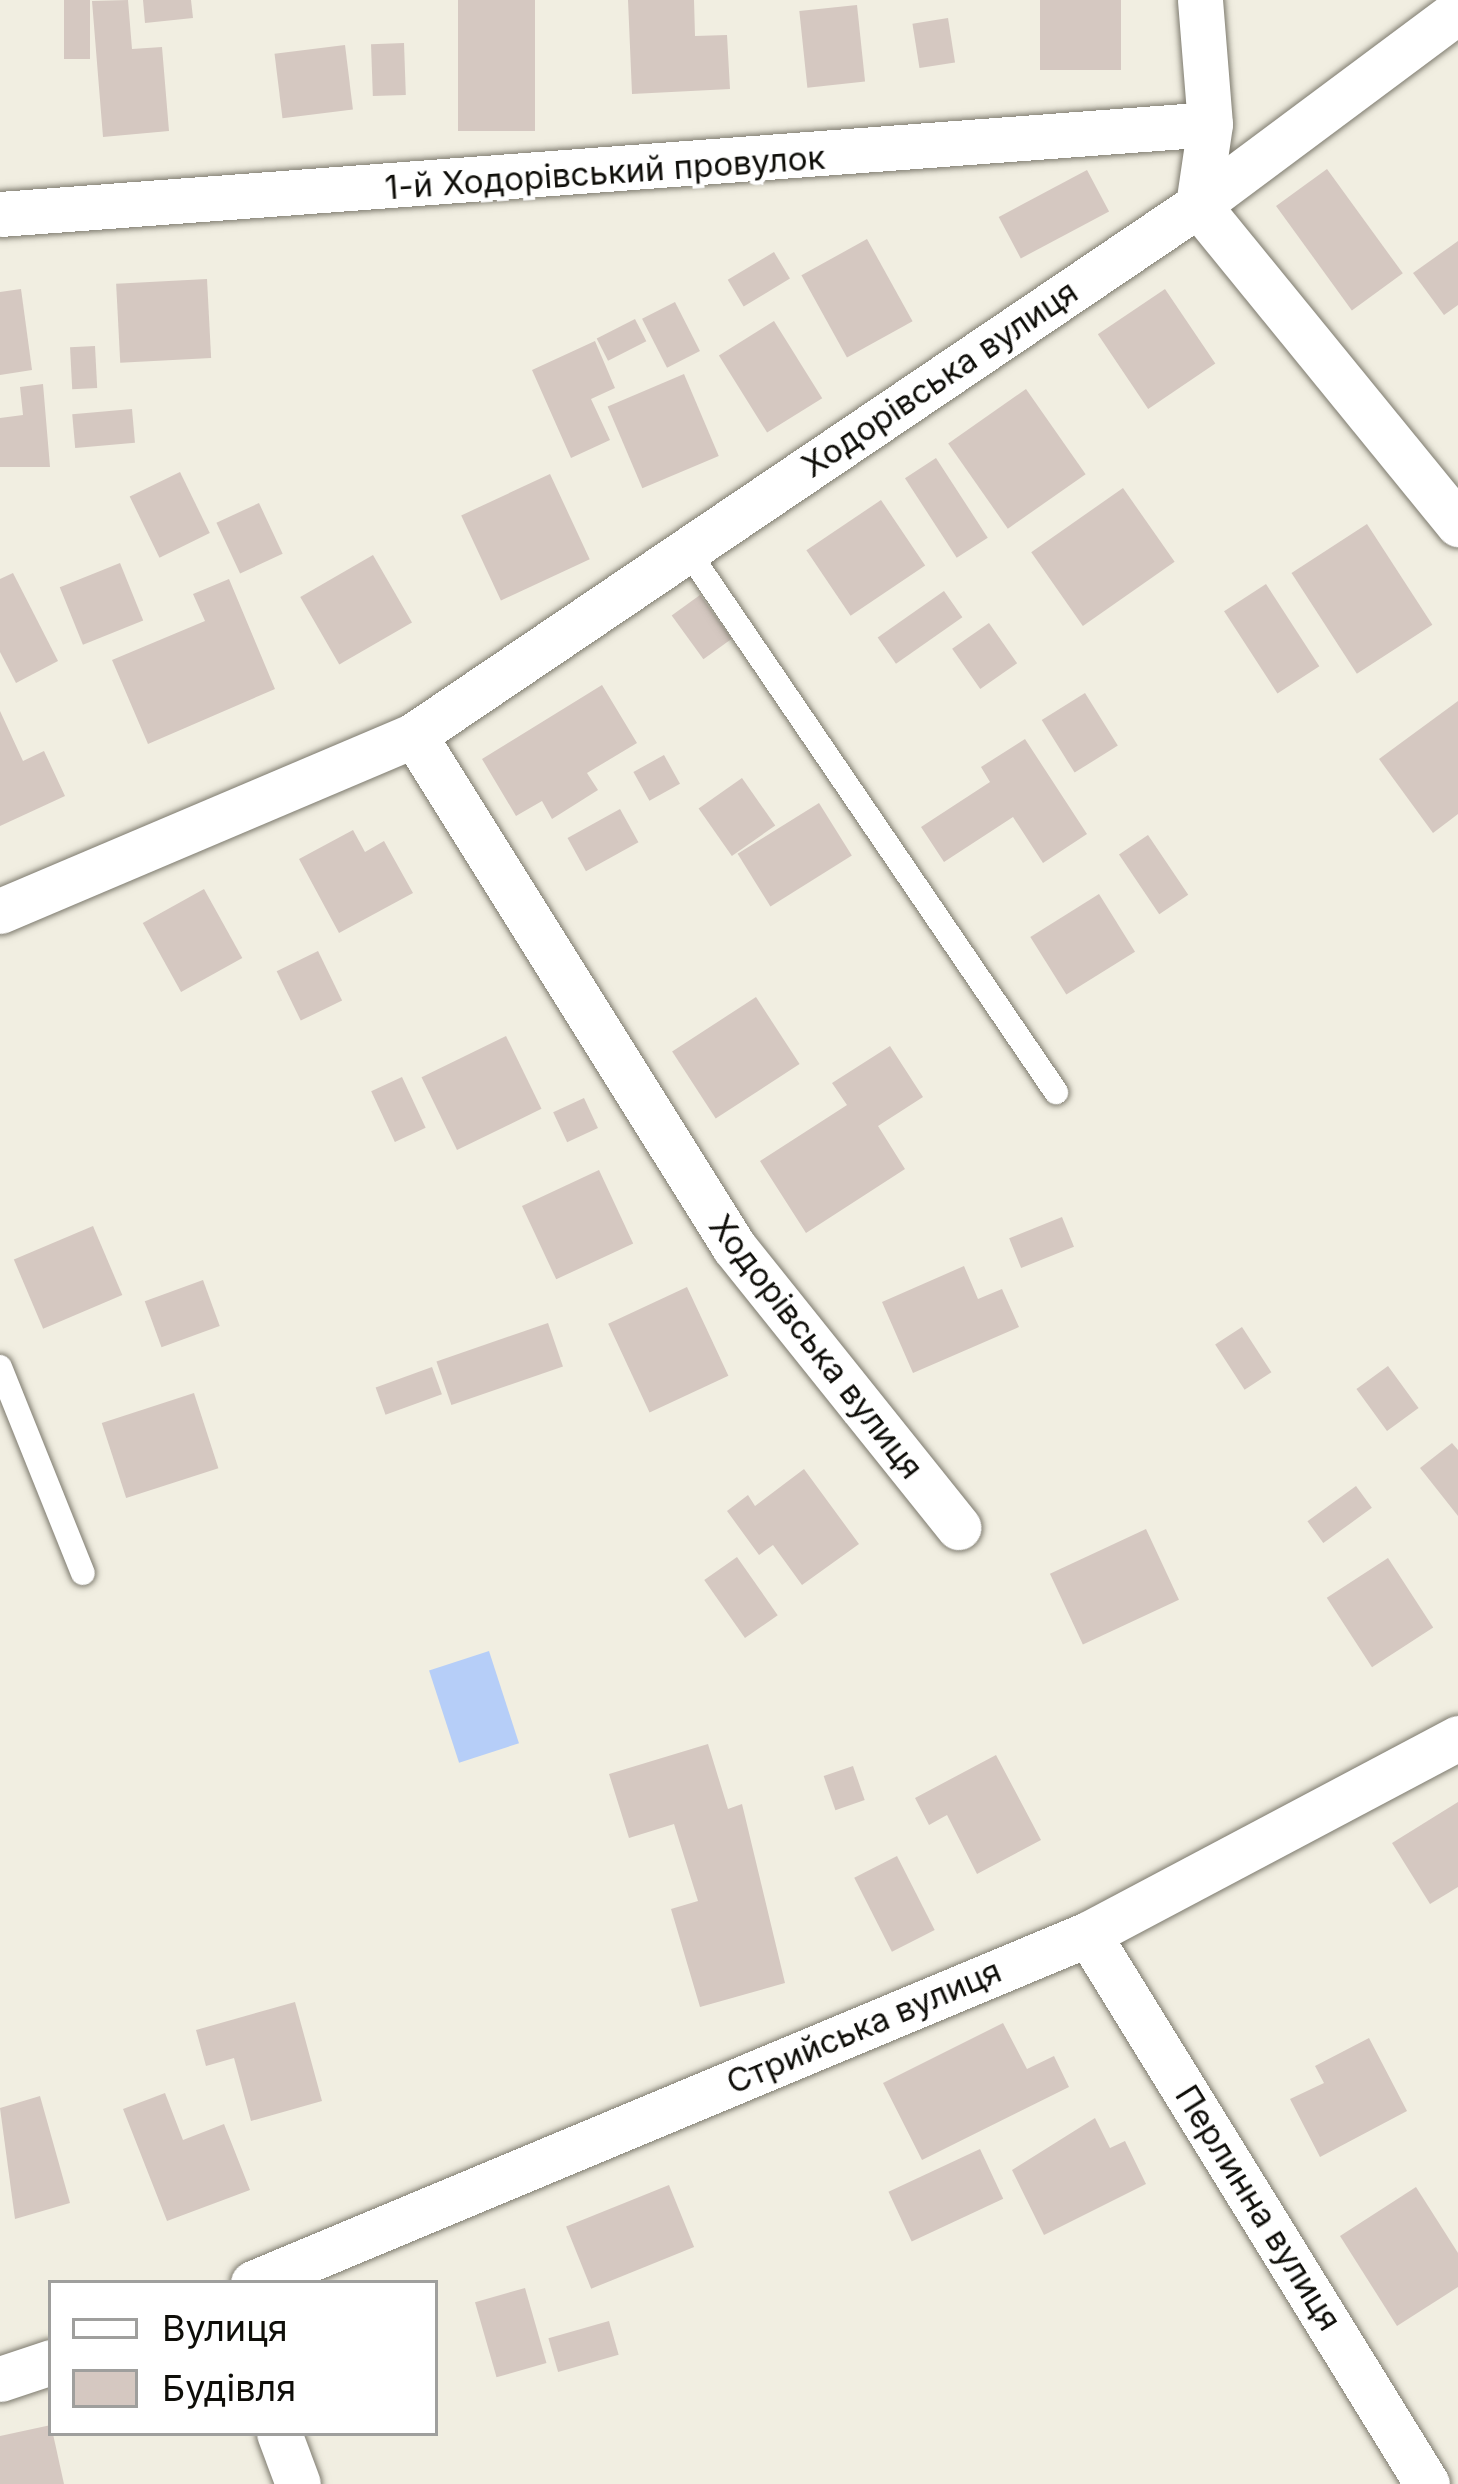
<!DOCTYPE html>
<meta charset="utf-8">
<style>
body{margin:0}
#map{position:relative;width:1458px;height:2484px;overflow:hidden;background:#f1eee1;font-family:Inter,sans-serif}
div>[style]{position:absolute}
.water>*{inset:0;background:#b6cef8;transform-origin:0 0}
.building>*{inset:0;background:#d5c8c1;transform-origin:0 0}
.roads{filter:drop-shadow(0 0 3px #7d7a6e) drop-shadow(0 0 3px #7d7a6e)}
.lane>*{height:24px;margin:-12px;padding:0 12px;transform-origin:12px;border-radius:12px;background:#fff}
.street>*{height:45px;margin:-22.5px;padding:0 22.5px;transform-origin:22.5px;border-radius:22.5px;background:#fff}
span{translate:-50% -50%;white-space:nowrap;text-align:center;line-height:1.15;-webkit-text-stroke:9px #fff;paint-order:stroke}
.street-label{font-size:33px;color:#0f0e09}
.legend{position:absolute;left:48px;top:2280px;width:390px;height:156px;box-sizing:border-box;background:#fff;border:3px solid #9f9f9d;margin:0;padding:15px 21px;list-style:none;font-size:36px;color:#0f0e09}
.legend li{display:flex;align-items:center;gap:24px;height:60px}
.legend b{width:60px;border:3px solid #9f9f9d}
</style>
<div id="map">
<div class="water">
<div style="left:489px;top:1651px;width:97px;height:63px;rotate:72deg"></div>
</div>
<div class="building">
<div style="left:64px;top:0;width:26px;height:59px"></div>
<div style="clip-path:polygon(128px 0,132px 49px,162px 47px,169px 131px,103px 137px,92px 1px)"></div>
<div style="clip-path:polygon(143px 0,191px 0,193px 18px,145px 23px)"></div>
<div style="left:458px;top:0;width:77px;height:131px"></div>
<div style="clip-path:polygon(628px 0,694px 0,695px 36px,727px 35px,730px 89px,632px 94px)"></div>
<div style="left:1040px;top:0;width:81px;height:70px"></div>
<div style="left:857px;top:5px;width:77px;height:58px;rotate:84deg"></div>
<div style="left:948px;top:18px;width:45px;height:36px;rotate:81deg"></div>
<div style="left:404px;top:43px;width:52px;height:33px;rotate:88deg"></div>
<div style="left:345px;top:45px;width:65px;height:71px;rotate:83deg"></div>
<div style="left:1327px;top:169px;width:129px;height:63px;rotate:54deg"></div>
<div style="left:1087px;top:170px;width:47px;height:100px;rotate:62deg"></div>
<div style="left:867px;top:239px;width:94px;height:75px;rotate:61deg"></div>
<div style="clip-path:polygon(1458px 241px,1458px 305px,1444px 315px,1413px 273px)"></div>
<div style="left:774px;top:252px;width:31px;height:54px;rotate:59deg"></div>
<div style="left:207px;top:279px;width:79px;height:91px;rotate:87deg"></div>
<div style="clip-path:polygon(21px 289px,32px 370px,0 375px,0 292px)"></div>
<div style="left:1165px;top:289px;width:90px;height:81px;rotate:56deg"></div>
<div style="left:675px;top:302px;width:55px;height:37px;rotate:63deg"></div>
<div style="left:635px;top:319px;width:25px;height:43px;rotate:63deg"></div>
<div style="left:774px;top:321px;width:91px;height:65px;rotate:58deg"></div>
<div style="clip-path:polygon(595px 341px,615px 388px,591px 399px,610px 440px,571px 458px,532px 370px)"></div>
<div style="left:95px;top:346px;width:42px;height:25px;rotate:87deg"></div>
<div style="left:684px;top:374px;width:89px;height:83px;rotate:67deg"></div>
<div style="clip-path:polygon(43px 384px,50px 467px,0 467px,0 418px,23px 415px,20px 387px)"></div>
<div style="left:1026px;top:389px;width:104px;height:95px;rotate:55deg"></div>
<div style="left:132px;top:409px;width:34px;height:60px;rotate:85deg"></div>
<div style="left:936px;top:458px;width:95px;height:37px;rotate:57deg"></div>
<div style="left:180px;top:472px;width:68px;height:56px;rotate:64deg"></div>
<div style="left:550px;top:474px;width:94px;height:98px;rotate:65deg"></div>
<div style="left:1123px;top:488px;width:90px;height:112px;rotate:55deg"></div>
<div style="left:881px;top:500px;width:79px;height:90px;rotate:56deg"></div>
<div style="left:259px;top:503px;width:56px;height:47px;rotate:65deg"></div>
<div style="left:1367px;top:524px;width:120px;height:90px;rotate:57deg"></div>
<div style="left:373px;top:555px;width:78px;height:84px;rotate:60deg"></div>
<div style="left:120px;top:563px;width:62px;height:65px;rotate:68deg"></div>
<div style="clip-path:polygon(13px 573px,58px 661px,16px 683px,0 652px,0 579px)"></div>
<div style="clip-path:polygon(229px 579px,275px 689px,148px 744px,112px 660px,205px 621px,193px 594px)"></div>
<div style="left:1266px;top:584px;width:98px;height:50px;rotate:57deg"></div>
<div style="left:944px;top:591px;width:32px;height:81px;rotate:55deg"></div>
<div style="left:700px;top:595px;width:54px;height:35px;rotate:54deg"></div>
<div style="left:989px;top:623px;width:49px;height:45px;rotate:55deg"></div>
<div style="clip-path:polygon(602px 685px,637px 743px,587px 773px,598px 790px,552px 819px,542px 801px,516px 816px,482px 759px)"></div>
<div style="left:1085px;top:693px;width:62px;height:51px;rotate:58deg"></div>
<div style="clip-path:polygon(1458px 701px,1458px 814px,1433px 833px,1379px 759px)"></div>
<div style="clip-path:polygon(0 711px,23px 761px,44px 751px,65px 796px,0 826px)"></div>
<div style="clip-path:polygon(1025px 739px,1087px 834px,1043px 863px,1013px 817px,944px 862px,921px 827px,990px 782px,981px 767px)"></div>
<div style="left:664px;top:755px;width:33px;height:35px;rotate:61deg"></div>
<div style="left:742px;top:778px;width:58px;height:53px;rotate:55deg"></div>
<div style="left:819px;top:803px;width:62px;height:96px;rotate:58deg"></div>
<div style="left:620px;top:809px;width:38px;height:60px;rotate:61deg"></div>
<div style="clip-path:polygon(353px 830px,365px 852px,384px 841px,413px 893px,339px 933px,299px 859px)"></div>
<div style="left:1148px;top:835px;width:72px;height:35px;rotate:56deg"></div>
<div style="left:204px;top:889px;width:79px;height:70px;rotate:61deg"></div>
<div style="left:1099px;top:894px;width:68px;height:81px;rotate:58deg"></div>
<div style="left:318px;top:951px;width:55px;height:46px;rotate:64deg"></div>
<div style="left:756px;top:997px;width:80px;height:100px;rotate:57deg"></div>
<div style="left:506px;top:1036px;width:81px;height:94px;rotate:64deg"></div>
<div style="clip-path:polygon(890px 1046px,923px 1097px,878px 1126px,905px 1169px,806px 1233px,760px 1161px,847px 1105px,832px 1083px)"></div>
<div style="left:402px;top:1077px;width:56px;height:34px;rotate:65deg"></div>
<div style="left:584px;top:1098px;width:33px;height:34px;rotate:65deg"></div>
<div style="left:599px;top:1170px;width:81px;height:85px;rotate:65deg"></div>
<div style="left:1062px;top:1217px;width:32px;height:57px;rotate:68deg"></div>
<div style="left:93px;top:1226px;width:75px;height:86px;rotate:67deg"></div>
<div style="clip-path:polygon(964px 1266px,978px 1299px,1002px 1289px,1019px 1327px,913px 1373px,882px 1302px)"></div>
<div style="left:203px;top:1280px;width:49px;height:62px;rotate:70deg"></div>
<div style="left:687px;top:1287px;width:98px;height:87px;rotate:65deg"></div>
<div style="left:548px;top:1323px;width:46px;height:118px;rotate:71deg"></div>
<div style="left:1242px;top:1327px;width:54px;height:32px;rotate:57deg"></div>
<div style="left:1388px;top:1366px;width:52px;height:39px;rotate:54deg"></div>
<div style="left:432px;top:1367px;width:29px;height:60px;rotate:70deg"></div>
<div style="left:194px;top:1393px;width:79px;height:97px;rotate:72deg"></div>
<div style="clip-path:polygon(1452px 1443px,1458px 1450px,1458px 1516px,1420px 1468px)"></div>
<div style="clip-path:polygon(804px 1469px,859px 1544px,802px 1585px,773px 1545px,759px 1555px,727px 1511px,748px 1495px,755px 1506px)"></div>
<div style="left:1356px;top:1486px;width:27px;height:60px;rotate:54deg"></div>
<div style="left:1146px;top:1529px;width:78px;height:106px;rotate:65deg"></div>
<div style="left:737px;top:1557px;width:71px;height:40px;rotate:55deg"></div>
<div style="left:1388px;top:1558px;width:83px;height:73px;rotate:57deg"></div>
<div style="clip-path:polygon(708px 1744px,728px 1809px,742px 1804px,785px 1983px,700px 2007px,671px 1909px,698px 1901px,674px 1824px,629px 1838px,609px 1774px)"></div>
<div style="clip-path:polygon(996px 1755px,1041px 1840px,977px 1874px,947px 1815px,929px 1825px,915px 1798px)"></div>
<div style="left:853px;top:1766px;width:36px;height:31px;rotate:71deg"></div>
<div style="clip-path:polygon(1458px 1802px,1458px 1887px,1430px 1904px,1392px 1843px)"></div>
<div style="left:897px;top:1856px;width:83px;height:48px;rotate:63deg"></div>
<div style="clip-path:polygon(295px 2002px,322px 2101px,251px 2121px,234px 2058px,206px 2066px,196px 2030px)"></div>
<div style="clip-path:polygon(1003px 2023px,1027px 2069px,1054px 2056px,1069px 2087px,922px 2160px,883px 2083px)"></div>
<div style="clip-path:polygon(1369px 2038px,1407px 2111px,1320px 2157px,1290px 2099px,1324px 2083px,1315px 2066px)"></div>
<div style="clip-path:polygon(165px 2093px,183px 2140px,224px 2124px,250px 2190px,167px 2221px,123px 2109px)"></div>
<div style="clip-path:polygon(40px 2096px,70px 2203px,15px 2219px,0 2108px)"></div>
<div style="clip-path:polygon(1095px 2118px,1110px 2148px,1125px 2141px,1146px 2184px,1044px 2235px,1012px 2170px)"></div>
<div style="left:980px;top:2149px;width:55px;height:101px;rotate:65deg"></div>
<div style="left:669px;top:2185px;width:67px;height:111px;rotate:68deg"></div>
<div style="clip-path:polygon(1416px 2187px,1458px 2253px,1458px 2287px,1397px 2326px,1340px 2236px)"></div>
<div style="left:525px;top:2288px;width:78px;height:52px;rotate:74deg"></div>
<div style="left:609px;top:2321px;width:35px;height:63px;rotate:74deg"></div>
<div style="clip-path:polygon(51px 2425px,64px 2484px,0 2484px,0 2436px)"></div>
</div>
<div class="roads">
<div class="lane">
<div style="left:687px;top:550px;width:656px;rotate:55.75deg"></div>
<div style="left:0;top:1367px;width:222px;rotate:68.1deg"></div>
</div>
<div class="street">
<div style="left:1200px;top:0;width:124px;rotate:85.4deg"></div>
<div style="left:1210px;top:124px;width:82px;rotate:98.4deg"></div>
<div style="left:1198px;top:205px;width:412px;rotate:50.8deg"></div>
<div style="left:0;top:214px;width:1213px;rotate:-4.25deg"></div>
<div style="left:414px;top:735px;width:604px;rotate:57.99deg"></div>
<div style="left:734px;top:1247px;width:359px;rotate:51.3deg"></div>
<div style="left:0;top:911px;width:450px;rotate:-23deg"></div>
<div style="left:414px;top:735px;width:946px;rotate:-34.06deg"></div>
<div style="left:1198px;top:205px;width:324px;rotate:-36.7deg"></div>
<div style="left:1088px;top:1934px;width:646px;rotate:58.35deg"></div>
<div style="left:253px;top:2283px;width:905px;rotate:-22.68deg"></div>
<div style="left:1088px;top:1934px;width:419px;rotate:-27.9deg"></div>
<div style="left:0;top:2379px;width:54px;rotate:-18.4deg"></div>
<div style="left:279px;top:2433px;width:54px;rotate:69.6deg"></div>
</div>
</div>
<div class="street-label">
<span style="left:605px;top:173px;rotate:-4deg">1-й Ходорівський провулок</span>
<span style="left:940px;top:379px;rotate:-34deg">Ходорівська вулиця</span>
<span style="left:816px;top:1347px;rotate:52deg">Ходорівська вулиця</span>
<span style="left:864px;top:2027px;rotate:-23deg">Стрийська вулиця</span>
<span style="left:1258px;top:2208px;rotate:58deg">Перлинна вулиця</span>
</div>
<ul class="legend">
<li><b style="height:15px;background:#fff"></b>Вулиця</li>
<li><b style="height:33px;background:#d5c8c1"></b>Будівля</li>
</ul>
</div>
